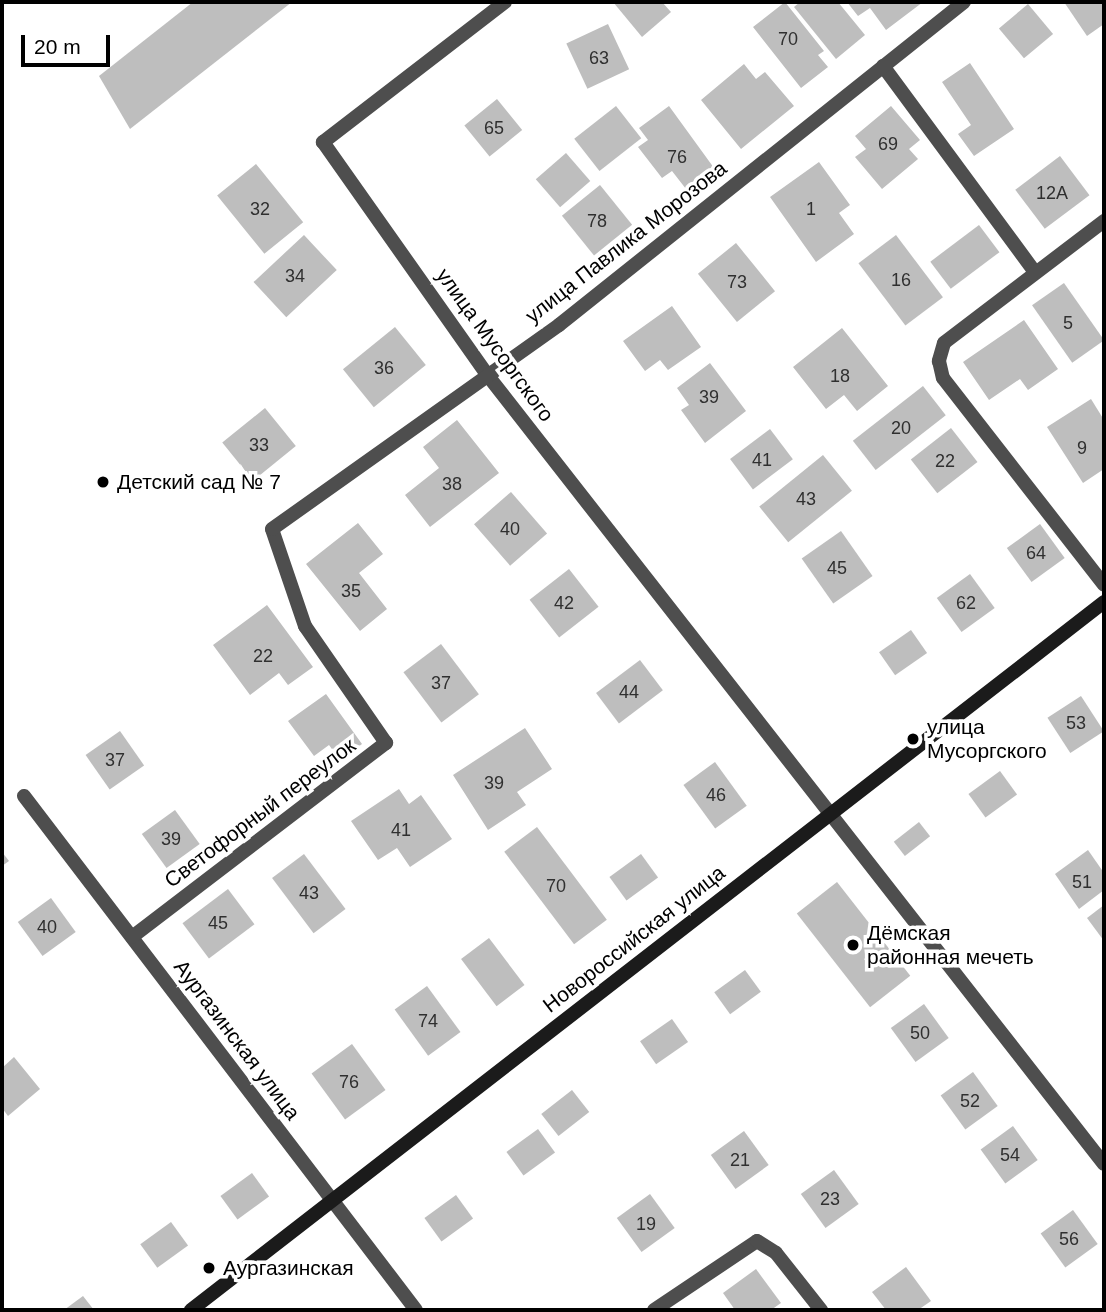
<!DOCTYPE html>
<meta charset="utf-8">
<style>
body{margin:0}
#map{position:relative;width:1106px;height:1312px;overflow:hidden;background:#fff;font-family:Arial,sans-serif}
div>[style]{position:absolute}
.building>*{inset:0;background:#bebebe;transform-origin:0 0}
.street>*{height:14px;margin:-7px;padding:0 7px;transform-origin:7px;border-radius:7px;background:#4e4e4e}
.secondary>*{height:14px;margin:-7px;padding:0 7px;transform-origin:7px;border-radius:7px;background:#1b1b1b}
.dots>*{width:19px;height:19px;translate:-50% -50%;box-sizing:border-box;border:4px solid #fff;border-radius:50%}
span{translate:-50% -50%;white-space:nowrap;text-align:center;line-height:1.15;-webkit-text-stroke:7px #fff;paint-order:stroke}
.number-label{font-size:18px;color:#303030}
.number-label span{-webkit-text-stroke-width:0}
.street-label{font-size:21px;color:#000}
.poi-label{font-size:21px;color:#000}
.left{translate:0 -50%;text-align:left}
.frame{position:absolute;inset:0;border:4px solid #000;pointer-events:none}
.scale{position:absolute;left:21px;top:35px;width:89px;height:32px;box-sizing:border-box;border:4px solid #000;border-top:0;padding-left:9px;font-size:21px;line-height:24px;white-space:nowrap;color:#000;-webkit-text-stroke:5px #fff;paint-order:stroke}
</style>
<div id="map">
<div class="building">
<div style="clip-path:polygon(193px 2px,292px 2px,130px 129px,99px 76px)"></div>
<div style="clip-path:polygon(613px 2px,662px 2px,671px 12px,642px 37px)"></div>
<div style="clip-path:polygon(785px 2px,824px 51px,818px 55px,828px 67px,801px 88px,753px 27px)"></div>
<div style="clip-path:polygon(800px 2px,838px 2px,865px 35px,836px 59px,794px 7px)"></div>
<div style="clip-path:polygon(847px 2px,923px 2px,886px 30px,870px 8px,858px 16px)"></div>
<div style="clip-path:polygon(1064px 2px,1104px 2px,1104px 24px,1087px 36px)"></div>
<div style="left:1028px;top:4px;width:39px;height:38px;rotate:50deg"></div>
<div style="left:608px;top:24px;width:50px;height:46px;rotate:65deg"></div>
<div style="clip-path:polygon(970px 63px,1014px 129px,974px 156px,958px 134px,971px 125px,942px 82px)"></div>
<div style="clip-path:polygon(744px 64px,756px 79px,765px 72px,794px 106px,741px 149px,701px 100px)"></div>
<div style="left:497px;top:99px;width:40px;height:42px;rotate:51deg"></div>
<div style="left:616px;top:106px;width:41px;height:53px;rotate:52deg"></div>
<div style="clip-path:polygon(669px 106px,714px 168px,686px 189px,672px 171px,662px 178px,638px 147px,648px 140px,639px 128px)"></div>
<div style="clip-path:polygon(891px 106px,920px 140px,909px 149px,918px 159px,882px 189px,855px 157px,866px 149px,855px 136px)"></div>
<div style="left:566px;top:153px;width:37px;height:40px;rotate:49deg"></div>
<div style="left:1060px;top:156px;width:49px;height:56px;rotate:53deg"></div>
<div style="clip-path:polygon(819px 162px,850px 205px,839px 213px,854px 234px,816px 262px,770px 197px)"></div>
<div style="left:256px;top:164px;width:75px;height:50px;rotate:51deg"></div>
<div style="left:600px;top:185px;width:51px;height:49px;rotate:51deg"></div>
<div style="left:979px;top:225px;width:34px;height:61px;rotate:53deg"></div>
<div style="left:304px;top:235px;width:48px;height:69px;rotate:47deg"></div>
<div style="left:896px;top:235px;width:78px;height:47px;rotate:53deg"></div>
<div style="left:736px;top:243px;width:62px;height:49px;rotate:51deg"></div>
<div style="left:1064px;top:283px;width:70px;height:39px;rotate:55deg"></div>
<div style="clip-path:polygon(672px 306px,701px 347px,668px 370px,660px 360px,645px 371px,623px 341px)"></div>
<div style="clip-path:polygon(1024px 320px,1058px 369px,1028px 390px,1020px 379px,989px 400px,963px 362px)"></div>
<div style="left:395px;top:327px;width:49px;height:67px;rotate:51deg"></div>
<div style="clip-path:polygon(842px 328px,888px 386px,857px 411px,844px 395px,826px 409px,793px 367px)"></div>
<div style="clip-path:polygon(710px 363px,746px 411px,705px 443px,681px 410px,689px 405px,677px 388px)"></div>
<div style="left:923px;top:386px;width:37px;height:89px;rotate:52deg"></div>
<div style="clip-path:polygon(1091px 399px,1104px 420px,1104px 469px,1083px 483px,1047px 427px)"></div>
<div style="left:265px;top:408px;width:49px;height:55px;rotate:51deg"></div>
<div style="clip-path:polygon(457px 420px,499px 473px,430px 527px,405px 495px,439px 468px,423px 447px)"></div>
<div style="left:951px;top:428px;width:43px;height:51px;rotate:52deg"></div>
<div style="left:770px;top:429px;width:38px;height:50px;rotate:53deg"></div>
<div style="left:823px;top:455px;width:46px;height:82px;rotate:51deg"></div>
<div style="left:511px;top:492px;width:55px;height:49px;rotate:49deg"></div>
<div style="clip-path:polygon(358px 523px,383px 554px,359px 573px,387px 609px,360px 631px,306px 564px)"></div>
<div style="left:1040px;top:524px;width:42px;height:41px;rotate:54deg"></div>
<div style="left:841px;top:531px;width:55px;height:48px;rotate:55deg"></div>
<div style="left:569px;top:569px;width:48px;height:50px;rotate:52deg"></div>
<div style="left:970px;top:574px;width:42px;height:41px;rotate:54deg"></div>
<div style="clip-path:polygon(267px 605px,313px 667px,288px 685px,279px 673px,250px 695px,213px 645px)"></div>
<div style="left:911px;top:630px;width:28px;height:39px;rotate:55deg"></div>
<div style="left:441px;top:644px;width:63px;height:47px;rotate:53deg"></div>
<div style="left:640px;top:660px;width:38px;height:55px;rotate:53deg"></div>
<div style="clip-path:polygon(326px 694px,362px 744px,340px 760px,329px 745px,314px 756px,288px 721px)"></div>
<div style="left:1081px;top:696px;width:42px;height:40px;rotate:57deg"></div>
<div style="clip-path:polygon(525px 728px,552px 769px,517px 792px,526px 805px,488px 830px,453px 775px)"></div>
<div style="left:120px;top:731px;width:42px;height:42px;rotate:55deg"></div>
<div style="left:715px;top:762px;width:54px;height:39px;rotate:54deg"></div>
<div style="left:1000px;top:771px;width:29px;height:39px;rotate:54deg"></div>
<div style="clip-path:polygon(399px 789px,409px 804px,421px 795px,452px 839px,410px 867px,397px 848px,378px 860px,351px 821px)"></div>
<div style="left:175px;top:810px;width:42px;height:41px;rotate:54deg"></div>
<div style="left:919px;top:822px;width:18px;height:32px;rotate:52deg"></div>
<div style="left:537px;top:827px;width:116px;height:41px;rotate:53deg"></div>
<div style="clip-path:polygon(1088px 850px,1104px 873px,1104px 890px,1079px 909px,1055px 874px)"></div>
<div style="clip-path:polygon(2px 852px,9px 861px,2px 866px)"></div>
<div style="left:304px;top:854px;width:69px;height:40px;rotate:53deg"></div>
<div style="left:641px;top:854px;width:29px;height:39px;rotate:54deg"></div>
<div style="left:837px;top:882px;width:119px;height:51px;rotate:52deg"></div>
<div style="left:228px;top:889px;width:44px;height:57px;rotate:53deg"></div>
<div style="left:51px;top:898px;width:42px;height:41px;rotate:54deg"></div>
<div style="clip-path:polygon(1104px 905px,1104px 941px,1087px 918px)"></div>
<div style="left:489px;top:938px;width:59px;height:35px;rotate:53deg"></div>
<div style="left:745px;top:970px;width:27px;height:38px;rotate:54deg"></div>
<div style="left:427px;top:986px;width:57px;height:40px;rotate:54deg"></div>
<div style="left:924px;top:1004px;width:42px;height:41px;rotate:54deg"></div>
<div style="left:672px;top:1019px;width:28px;height:39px;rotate:55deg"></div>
<div style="left:352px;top:1044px;width:57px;height:50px;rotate:54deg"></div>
<div style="clip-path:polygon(14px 1057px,40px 1089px,8px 1116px,2px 1108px,2px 1068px)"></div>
<div style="left:973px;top:1072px;width:42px;height:40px;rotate:54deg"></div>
<div style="left:572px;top:1090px;width:28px;height:39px;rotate:52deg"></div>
<div style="left:1013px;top:1126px;width:42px;height:40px;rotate:54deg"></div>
<div style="left:538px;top:1129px;width:29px;height:39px;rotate:54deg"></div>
<div style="left:744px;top:1131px;width:42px;height:41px;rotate:54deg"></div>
<div style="left:834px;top:1170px;width:42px;height:41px;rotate:54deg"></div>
<div style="left:252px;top:1173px;width:29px;height:39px;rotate:54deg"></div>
<div style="left:650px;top:1194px;width:42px;height:41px;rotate:54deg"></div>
<div style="left:456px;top:1195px;width:29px;height:39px;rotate:54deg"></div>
<div style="left:1073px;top:1210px;width:42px;height:40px;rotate:54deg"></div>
<div style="left:171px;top:1222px;width:29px;height:38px;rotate:54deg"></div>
<div style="clip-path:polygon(906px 1267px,931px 1301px,918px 1310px,886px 1310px,872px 1292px)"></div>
<div style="clip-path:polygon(756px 1269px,781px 1303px,771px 1310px,735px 1310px,723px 1293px)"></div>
<div style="clip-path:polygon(83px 1296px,94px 1310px,64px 1310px)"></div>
</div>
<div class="street">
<div style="left:505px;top:2px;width:230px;rotate:142.4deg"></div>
<div style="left:323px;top:142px;width:281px;rotate:54.8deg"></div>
<div style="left:485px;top:372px;width:1005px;rotate:51.99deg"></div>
<div style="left:883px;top:66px;width:256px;rotate:53.6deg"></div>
<div style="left:1104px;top:221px;width:201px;rotate:142.7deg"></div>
<div style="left:944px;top:343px;width:19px;rotate:106deg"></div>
<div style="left:939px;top:361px;width:17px;rotate:77deg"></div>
<div style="left:943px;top:378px;width:262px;rotate:52.1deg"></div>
<div style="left:24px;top:796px;width:646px;rotate:52.67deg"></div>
<div style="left:132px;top:937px;width:320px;rotate:-37.4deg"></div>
<div style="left:386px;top:743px;width:142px;rotate:-124.7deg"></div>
<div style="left:305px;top:626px;width:102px;rotate:-108.8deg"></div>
<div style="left:272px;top:529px;width:352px;rotate:-35.4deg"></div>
<div style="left:559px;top:325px;width:518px;rotate:-38.57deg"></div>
<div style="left:654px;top:1310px;width:124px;rotate:-33.8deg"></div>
<div style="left:757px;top:1241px;width:22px;rotate:32deg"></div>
<div style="left:776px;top:1253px;width:73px;rotate:51.7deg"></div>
</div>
<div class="secondary">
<div style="left:191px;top:1310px;width:1155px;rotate:-37.79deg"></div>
</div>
<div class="dots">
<div style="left:103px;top:482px;background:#000"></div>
<div style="left:913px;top:739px;background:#000"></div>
<div style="left:853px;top:945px;background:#000"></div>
<div style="left:209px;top:1268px;background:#000"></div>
</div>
<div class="number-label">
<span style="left:788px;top:39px">70</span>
<span style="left:599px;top:58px">63</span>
<span style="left:494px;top:128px">65</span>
<span style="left:888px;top:144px">69</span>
<span style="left:677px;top:157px">76</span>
<span style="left:1052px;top:193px">12А</span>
<span style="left:260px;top:209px">32</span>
<span style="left:811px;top:209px">1</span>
<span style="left:597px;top:221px">78</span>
<span style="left:295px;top:276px">34</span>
<span style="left:901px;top:280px">16</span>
<span style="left:737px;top:282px">73</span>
<span style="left:1068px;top:323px">5</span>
<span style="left:384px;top:368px">36</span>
<span style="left:840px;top:376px">18</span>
<span style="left:709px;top:397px">39</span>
<span style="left:901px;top:428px">20</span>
<span style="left:259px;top:445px">33</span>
<span style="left:1082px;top:448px">9</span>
<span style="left:762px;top:460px">41</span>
<span style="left:945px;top:461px">22</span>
<span style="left:452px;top:484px">38</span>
<span style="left:806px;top:499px">43</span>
<span style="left:510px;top:529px">40</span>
<span style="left:1036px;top:553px">64</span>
<span style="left:837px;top:568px">45</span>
<span style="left:351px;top:591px">35</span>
<span style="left:564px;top:603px">42</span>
<span style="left:966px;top:603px">62</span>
<span style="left:263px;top:656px">22</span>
<span style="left:441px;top:683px">37</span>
<span style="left:629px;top:692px">44</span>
<span style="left:1076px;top:723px">53</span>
<span style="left:115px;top:760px">37</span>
<span style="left:494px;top:783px">39</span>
<span style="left:716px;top:795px">46</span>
<span style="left:401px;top:830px">41</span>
<span style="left:171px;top:839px">39</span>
<span style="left:1082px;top:882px">51</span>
<span style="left:556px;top:886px">70</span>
<span style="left:309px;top:893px">43</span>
<span style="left:218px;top:923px">45</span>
<span style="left:47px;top:927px">40</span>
<span style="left:428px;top:1021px">74</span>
<span style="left:920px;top:1033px">50</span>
<span style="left:349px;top:1082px">76</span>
<span style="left:970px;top:1101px">52</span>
<span style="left:1010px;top:1155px">54</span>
<span style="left:740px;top:1160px">21</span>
<span style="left:830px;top:1199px">23</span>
<span style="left:646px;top:1224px">19</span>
<span style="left:1069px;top:1239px">56</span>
</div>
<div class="street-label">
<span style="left:626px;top:242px;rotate:-38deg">улица Павлика Морозова</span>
<span style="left:495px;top:345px;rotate:54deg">улица Мусоргского</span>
<span style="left:260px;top:813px;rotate:-37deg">Светофорный переулок</span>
<span style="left:634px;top:939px;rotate:-38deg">Новороссийская улица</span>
<span style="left:237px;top:1040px;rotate:53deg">Аургазинская улица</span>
</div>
<div class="poi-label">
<span class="left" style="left:117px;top:482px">Детский сад № 7</span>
<span class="left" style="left:927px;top:739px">улица<br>Мусоргского</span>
<span class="left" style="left:867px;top:945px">Дёмская<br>районная мечеть</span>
<span class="left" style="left:223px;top:1268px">Аургазинская</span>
</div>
<div class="frame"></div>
<div class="scale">20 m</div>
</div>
